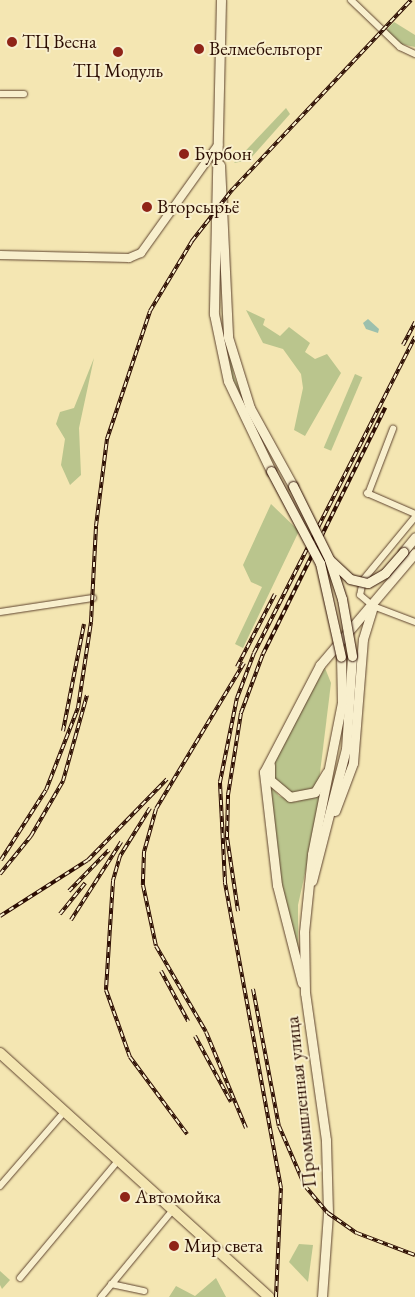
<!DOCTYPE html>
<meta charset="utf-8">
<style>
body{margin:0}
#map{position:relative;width:415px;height:1297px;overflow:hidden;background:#f4e6b2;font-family:"EB Garamond",serif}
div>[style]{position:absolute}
.green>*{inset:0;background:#bac58d;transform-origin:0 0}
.water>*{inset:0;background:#9cc0ad}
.roads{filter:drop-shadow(0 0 1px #5e432e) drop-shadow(0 0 1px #5e432e)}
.minor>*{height:6px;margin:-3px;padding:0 3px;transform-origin:3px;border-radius:3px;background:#f8efcd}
.tertiary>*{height:8px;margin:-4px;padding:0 4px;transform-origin:4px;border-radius:4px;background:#f8efcd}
.secondary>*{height:9px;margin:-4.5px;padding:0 4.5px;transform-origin:4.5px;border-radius:4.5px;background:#f8efcd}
.primary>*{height:10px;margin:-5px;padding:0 5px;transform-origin:5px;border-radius:5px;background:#f4e6b2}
.rail>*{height:4px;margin-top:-2px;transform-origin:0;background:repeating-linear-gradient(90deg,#f8efcd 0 5.5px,#2c0d02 0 11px);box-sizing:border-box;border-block:1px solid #2c0d02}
.bridges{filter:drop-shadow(0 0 1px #2c0d02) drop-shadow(0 0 1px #2c0d02)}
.secondary-bridge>*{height:9px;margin:-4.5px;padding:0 4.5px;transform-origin:4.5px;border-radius:4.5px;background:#f8efcd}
.dots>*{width:14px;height:14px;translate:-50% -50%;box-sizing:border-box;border:2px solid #f8efcd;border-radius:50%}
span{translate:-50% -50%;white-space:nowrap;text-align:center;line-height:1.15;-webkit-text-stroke:4px #f8efcd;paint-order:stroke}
.poi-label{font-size:19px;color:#2c0d02}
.left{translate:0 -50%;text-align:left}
.street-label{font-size:19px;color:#2c0d02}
</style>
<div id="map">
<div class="green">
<div style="clip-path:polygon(394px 22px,415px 35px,415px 47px,401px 44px,386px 30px)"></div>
<div style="clip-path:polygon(286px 108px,290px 114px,249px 160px,234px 163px)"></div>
<div style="clip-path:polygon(219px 296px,234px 376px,271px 461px,232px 377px)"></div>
<div style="clip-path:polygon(246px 310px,265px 319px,263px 325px,280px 336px,289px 327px,310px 343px,305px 352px,315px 359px,327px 354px,341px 373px,305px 436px,294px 430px,303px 388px,301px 374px,283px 349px,263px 343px)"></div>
<div style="clip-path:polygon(94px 358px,79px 428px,81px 475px,70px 485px,61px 465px,65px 439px,56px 424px,60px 412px,74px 408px)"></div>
<div style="left:355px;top:374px;width:8px;height:80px;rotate:23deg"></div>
<div style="clip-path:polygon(271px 504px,299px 531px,243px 648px,235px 644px,262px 587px,251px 582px,243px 565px)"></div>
<div style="clip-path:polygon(325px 668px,331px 683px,319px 781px,310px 792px,293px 795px,274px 779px,275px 756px)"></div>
<div style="clip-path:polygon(269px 784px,279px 796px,296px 802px,324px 788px,298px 905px,298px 962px,272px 834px)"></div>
<div style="clip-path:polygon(299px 1244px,313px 1245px,308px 1282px,289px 1262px)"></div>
<div style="clip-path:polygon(0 1271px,10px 1280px,2px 1289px,0 1285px)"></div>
<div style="clip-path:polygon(216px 1278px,226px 1297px,169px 1297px,176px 1286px,195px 1296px)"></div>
</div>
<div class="water">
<div style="clip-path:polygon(368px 319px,379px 329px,378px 333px,366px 329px,363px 323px)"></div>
</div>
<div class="roads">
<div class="minor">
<div style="left:351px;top:0;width:68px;rotate:43.8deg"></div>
<div style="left:400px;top:47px;width:17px;rotate:25deg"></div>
<div style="left:0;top:94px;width:24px"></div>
<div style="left:367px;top:493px;width:52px;rotate:23.6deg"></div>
<div style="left:368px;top:494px;width:70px;rotate:-69deg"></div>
<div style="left:415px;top:517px;width:82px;rotate:129.5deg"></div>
<div style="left:363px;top:580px;width:15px;rotate:101deg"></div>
<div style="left:360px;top:595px;width:17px;rotate:40deg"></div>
<div style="left:373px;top:606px;width:45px;rotate:20.9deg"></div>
<div style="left:0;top:612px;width:94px;rotate:-8.6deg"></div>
<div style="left:0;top:1186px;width:98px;rotate:-49.1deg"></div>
<div style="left:20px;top:1278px;width:153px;rotate:-50.1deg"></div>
<div style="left:111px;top:1284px;width:34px;rotate:12deg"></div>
<div style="left:101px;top:1297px;width:112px;rotate:-50.5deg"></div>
</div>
<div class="tertiary">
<div style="left:0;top:255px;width:129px;rotate:1.3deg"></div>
<div style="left:129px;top:258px;width:13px;rotate:-23deg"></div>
<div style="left:141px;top:253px;width:133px;rotate:-54.5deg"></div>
</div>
<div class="secondary">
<div style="left:221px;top:0;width:314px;rotate:91.3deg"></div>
<div style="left:214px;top:314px;width:68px;rotate:78.2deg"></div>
<div style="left:228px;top:381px;width:100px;rotate:64.5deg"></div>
<div style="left:220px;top:165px;width:172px;rotate:87.3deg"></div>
<div style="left:228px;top:337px;width:74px;rotate:72.8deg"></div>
<div style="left:250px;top:408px;width:89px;rotate:61.1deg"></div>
<div style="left:403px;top:552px;width:19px;rotate:-51deg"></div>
<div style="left:270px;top:765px;width:15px;rotate:90deg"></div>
<div style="left:270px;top:780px;width:26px;rotate:40deg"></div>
<div style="left:290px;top:797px;width:25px;rotate:-11deg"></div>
<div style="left:315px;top:792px;width:23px;rotate:-59deg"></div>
<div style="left:335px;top:811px;width:51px;rotate:-69.4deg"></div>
<div style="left:353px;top:763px;width:124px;rotate:-85.4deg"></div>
<div style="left:363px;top:639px;width:34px;rotate:-73deg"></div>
<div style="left:312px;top:881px;width:136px;rotate:-75.6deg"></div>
<div style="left:346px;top:749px;width:93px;rotate:-86.3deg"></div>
<div style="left:302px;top:983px;width:101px;rotate:-104.3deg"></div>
<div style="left:277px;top:885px;width:114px;rotate:-96.6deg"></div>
<div style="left:264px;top:772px;width:121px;rotate:-62.4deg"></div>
<div style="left:320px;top:665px;width:147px;rotate:-49.7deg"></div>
<div style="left:322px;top:1297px;width:84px;rotate:-85.9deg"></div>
<div style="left:328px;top:1213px;width:73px;rotate:-91.6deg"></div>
<div style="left:326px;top:1140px;width:148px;rotate:-98.1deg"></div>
<div style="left:305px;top:993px;width:61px;rotate:-90.9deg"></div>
<div style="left:304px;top:932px;width:78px;rotate:-84.1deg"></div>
<div style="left:312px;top:854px;width:154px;rotate:-78.8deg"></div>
<div style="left:342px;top:703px;width:46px;rotate:-91.2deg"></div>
</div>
<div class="primary">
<div style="left:0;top:1053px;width:363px;rotate:42.2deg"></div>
</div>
</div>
<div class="rail">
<div style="left:403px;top:345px;width:26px;rotate:-62deg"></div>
<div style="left:244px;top:663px;width:170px;rotate:121.1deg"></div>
<div style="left:156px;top:809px;width:45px;rotate:105.6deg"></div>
<div style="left:144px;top:852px;width:33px;rotate:92deg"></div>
<div style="left:143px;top:885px;width:62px;rotate:78deg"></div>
<div style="left:156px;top:946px;width:99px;rotate:59.8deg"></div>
<div style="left:206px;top:1032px;width:104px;rotate:67.4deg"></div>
<div style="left:237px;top:667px;width:82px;rotate:-62.5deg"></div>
<div style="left:63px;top:731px;width:109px;rotate:-78.9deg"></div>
<div style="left:150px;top:808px;width:57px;rotate:122deg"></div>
<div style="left:120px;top:856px;width:26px;rotate:106deg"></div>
<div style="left:113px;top:881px;width:109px;rotate:93.7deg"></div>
<div style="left:106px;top:990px;width:71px;rotate:70.3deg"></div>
<div style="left:130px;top:1057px;width:96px;rotate:53.5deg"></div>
<div style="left:1px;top:860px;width:83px;rotate:-57.3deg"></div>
<div style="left:46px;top:790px;width:88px;rotate:-68.7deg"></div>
<div style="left:78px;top:708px;width:87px;rotate:-81.4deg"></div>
<div style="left:91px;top:622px;width:96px;rotate:-87deg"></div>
<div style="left:96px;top:526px;width:88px;rotate:-82.8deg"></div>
<div style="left:107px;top:439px;width:135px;rotate:-71.4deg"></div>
<div style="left:150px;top:311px;width:82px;rotate:-59deg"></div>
<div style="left:192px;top:241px;width:65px;rotate:-51.9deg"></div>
<div style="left:232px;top:190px;width:261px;rotate:-46.7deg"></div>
<div style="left:0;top:874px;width:49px;rotate:-50.8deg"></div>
<div style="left:31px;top:836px;width:64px;rotate:-59.8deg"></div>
<div style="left:63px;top:781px;width:89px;rotate:-74.4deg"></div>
<div style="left:69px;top:891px;width:57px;rotate:-45.7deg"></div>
<div style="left:238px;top:911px;width:75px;rotate:-98.5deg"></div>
<div style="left:227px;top:837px;width:42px;rotate:-88.6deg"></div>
<div style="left:228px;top:795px;width:83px;rotate:-81deg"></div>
<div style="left:241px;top:713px;width:63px;rotate:-69.6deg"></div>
<div style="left:263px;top:654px;width:275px;rotate:-63.6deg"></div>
<div style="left:60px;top:914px;width:40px;rotate:-51deg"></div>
<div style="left:0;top:916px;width:104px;rotate:-32.5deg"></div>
<div style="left:88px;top:860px;width:113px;rotate:-45.7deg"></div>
<div style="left:71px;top:920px;width:93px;rotate:-57.3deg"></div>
<div style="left:161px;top:971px;width:57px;rotate:61.6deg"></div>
<div style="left:253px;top:989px;width:139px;rotate:79.3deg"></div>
<div style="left:279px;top:1126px;width:65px;rotate:66.6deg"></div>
<div style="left:305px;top:1186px;width:35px;rotate:50deg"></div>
<div style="left:328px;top:1213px;width:35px;rotate:35deg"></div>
<div style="left:357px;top:1233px;width:62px;rotate:20.8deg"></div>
<div style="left:195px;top:1036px;width:75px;rotate:61.4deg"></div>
<div style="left:276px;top:1297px;width:109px;rotate:-87.4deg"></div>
<div style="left:281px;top:1188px;width:311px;rotate:-100.4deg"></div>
<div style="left:225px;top:882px;width:100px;rotate:-92.9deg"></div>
<div style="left:220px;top:782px;width:86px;rotate:-78.6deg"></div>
<div style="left:237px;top:698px;width:48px;rotate:-69.3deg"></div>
<div style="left:254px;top:653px;width:355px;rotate:-63deg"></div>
</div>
<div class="bridges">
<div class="secondary-bridge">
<div style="left:271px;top:471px;width:104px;rotate:62deg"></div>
<div style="left:320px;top:563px;width:96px;rotate:77.4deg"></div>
<div style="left:293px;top:486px;width:81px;rotate:63.7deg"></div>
<div style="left:329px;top:559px;width:42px;rotate:72deg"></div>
<div style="left:342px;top:599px;width:58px;rotate:80deg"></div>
<div style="left:331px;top:561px;width:26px;rotate:43deg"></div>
<div style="left:350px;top:579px;width:18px;rotate:13deg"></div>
<div style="left:368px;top:583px;width:20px;rotate:-30deg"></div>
<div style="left:385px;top:573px;width:28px;rotate:-49deg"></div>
</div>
</div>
<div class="dots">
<div style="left:12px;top:42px;background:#8f2418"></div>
<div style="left:199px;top:49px;background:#8f2418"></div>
<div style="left:118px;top:52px;background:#8f2418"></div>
<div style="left:184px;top:154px;background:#8f2418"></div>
<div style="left:147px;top:207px;background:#8f2418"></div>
<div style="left:125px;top:1197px;background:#8f2418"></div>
<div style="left:174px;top:1246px;background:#8f2418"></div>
</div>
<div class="poi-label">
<span class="left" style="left:22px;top:42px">ТЦ Весна</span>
<span class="left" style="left:209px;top:49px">Велмебельторг</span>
<span style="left:118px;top:71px">ТЦ Модуль</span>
<span class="left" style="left:194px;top:154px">Бурбон</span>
<span class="left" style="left:157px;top:207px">Вторсырьё</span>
<span class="left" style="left:135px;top:1197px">Автомойка</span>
<span class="left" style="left:184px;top:1246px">Мир света</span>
</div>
<div class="street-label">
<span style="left:301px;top:1102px;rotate:-96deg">Промышленная улица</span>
</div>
</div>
